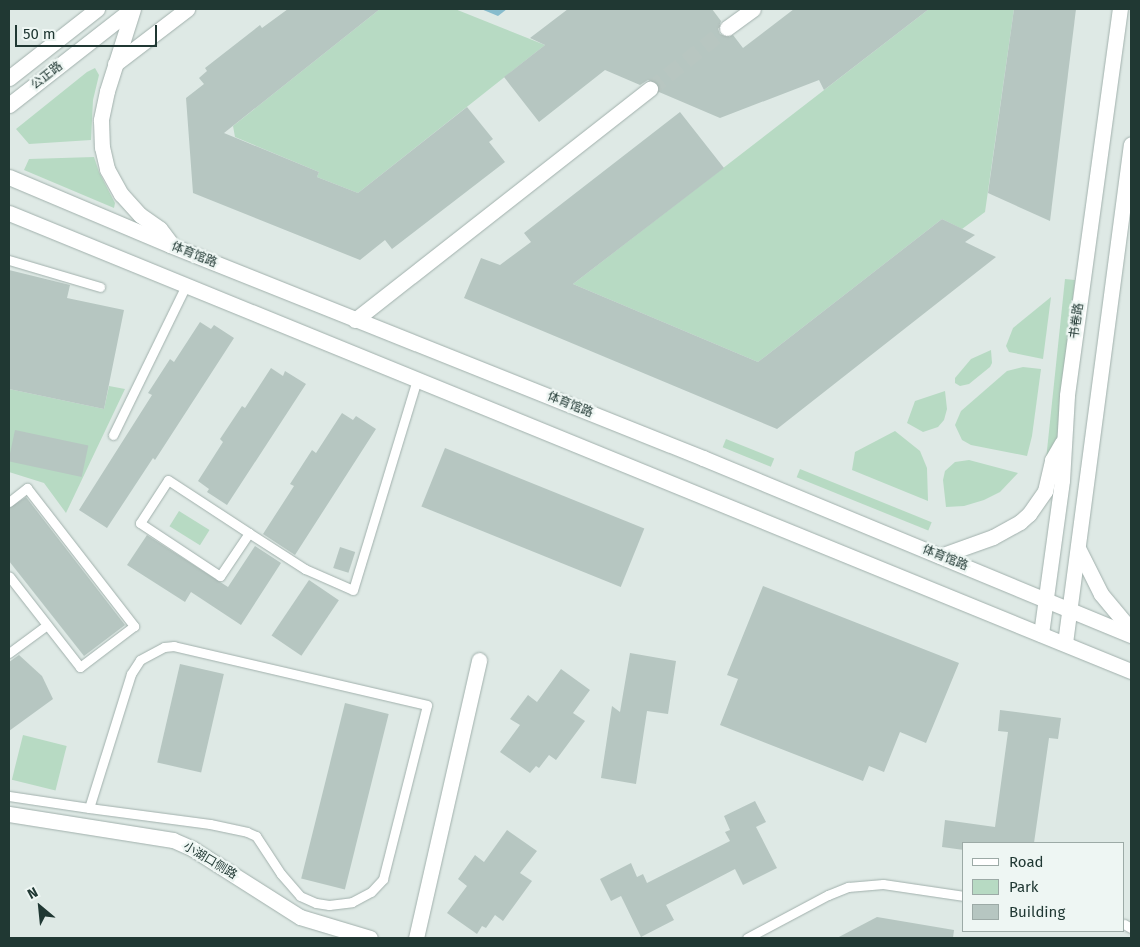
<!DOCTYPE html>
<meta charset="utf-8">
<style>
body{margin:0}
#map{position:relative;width:1140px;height:947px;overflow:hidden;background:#dee9e5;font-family:"Fira Sans","Noto Sans SC",sans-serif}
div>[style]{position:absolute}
.green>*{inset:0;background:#b7dac3;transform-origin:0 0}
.water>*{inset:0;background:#87bccd}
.building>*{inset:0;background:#b6c6c1;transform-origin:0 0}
.street-tunnel>*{height:15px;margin-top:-7.5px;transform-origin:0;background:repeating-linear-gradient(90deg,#b8c6c1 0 15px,transparent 0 23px)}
.roads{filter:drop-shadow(0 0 1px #a1b0ac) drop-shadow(0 0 1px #a1b0ac)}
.lane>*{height:9px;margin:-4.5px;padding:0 4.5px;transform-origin:4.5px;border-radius:4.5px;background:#fff}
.street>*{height:15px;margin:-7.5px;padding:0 7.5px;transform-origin:7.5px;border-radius:7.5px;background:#fff}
.secondary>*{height:15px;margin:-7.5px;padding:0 7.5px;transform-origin:7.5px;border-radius:7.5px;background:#fff}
span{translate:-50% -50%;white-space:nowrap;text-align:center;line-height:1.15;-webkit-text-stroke:4.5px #eef6f3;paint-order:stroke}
.street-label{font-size:12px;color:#203833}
.frame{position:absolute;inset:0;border:10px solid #203833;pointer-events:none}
.legend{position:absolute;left:962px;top:842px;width:162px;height:90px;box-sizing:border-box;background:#eef6f3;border:1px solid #9caaa6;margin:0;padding:6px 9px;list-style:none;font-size:15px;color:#203833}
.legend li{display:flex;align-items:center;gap:10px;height:25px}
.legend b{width:25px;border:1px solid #9caaa6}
.north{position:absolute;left:15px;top:882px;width:50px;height:50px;-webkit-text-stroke:4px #eef6f3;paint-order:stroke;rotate:332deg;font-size:14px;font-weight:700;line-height:20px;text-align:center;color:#203833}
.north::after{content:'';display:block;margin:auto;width:18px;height:22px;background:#203833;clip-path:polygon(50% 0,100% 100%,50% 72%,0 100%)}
.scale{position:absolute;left:15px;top:25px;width:142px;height:22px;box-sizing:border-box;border:2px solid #203833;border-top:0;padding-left:6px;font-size:15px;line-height:18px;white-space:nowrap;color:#203833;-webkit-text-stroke:4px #eef6f3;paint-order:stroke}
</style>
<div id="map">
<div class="green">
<div style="clip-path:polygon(380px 9px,455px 9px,545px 45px,358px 193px,317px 177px,319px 172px,235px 137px,233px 126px)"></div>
<div style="clip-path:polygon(929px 9px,1014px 9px,985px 212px,962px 229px,942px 219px,758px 362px,573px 284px)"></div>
<div style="clip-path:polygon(95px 68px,99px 75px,93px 100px,91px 140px,29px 144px,16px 129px,87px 72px)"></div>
<div style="clip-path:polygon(94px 157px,99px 172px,115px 203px,114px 208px,24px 170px,29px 159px)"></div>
<div style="left:1065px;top:279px;width:10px;height:189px;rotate:6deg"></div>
<div style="clip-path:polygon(1051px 297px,1043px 359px,1009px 352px,1006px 346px,1013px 328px)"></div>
<div style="clip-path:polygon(991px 350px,992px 363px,990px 367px,969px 384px,960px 386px,955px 383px,955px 378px,971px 359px)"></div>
<div style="clip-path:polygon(1023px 367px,1041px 369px,1032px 436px,1027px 456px,971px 445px,962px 440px,955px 425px,961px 411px,1007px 371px)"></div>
<div style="clip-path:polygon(109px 386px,125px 389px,66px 513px,44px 483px,9px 472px,9px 389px,104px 409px)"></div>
<div style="clip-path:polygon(945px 391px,947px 409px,944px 420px,938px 427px,923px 432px,907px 423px,915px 401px)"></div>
<div style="clip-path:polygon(895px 431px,920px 451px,927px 468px,928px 501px,852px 470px,855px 452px)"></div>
<div style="left:726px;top:439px;width:52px;height:9px;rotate:22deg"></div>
<div style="clip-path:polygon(969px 460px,1018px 473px,1000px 492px,984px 500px,964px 506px,946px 507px,943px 480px,945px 471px,955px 462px)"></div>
<div style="left:800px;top:469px;width:142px;height:9px;rotate:22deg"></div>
<div style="left:179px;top:511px;width:36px;height:18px;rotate:32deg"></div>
<div style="left:23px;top:735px;width:45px;height:46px;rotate:14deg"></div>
</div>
<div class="water">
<div style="clip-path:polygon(481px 9px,507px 9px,498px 16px)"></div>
</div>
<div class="building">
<div style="clip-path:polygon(288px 9px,380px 9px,224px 133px,319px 172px,317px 177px,358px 193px,467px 107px,493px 139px,489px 142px,505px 162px,392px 249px,385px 240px,360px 260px,193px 193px,186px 98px,204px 84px,199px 78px,207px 71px,205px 68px,260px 25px,262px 28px)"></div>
<div style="clip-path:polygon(568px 9px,712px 9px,721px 21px,718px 29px,720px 34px,728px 37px,733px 35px,743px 48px,794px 9px,929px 9px,824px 90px,819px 80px,720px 118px,659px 92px,659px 87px,654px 81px,648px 80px,640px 85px,605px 70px,539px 122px,504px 77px,545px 45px,530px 38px)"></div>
<div style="clip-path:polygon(1014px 9px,1076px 9px,1050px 221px,988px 193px)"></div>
<div style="clip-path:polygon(680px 112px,724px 168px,573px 284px,758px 362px,942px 219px,975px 235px,965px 242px,996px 257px,777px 429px,464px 298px,481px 258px,500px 265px,531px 242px,524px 233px)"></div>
<div style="clip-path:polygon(9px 270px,70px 285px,67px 298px,124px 310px,104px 409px,9px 389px)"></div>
<div style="clip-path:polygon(200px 322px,211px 329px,214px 325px,234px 338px,155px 460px,153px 458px,107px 528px,79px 510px,152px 395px,148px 393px,170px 359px,174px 362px)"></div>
<div style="clip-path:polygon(271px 368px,283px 376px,285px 371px,306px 384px,227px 505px,207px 492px,209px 489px,198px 481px,223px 442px,220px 439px,242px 406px,245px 408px)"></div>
<div style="clip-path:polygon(342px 413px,353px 420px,356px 416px,376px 429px,295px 555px,263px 534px,294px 486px,290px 484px,312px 450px,316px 453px)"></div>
<div style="left:15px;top:430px;width:75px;height:32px;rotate:12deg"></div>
<div style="left:445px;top:448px;width:215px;height:63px;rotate:22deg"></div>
<div style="clip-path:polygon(26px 497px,125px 625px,84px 656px,9px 561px,9px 508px)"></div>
<div style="clip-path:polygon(147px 535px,228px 587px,255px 546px,281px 563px,241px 625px,191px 592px,185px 602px,127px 565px)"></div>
<div style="left:340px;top:547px;width:16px;height:22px;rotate:18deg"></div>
<div style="left:309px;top:580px;width:36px;height:67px;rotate:34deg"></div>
<div style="clip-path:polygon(763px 586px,959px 663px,926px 743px,900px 732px,884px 772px,869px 766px,863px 781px,720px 725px,738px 679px,727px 675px)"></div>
<div style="clip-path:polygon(630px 653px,676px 661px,668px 714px,647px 711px,636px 784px,601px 778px,612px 706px,620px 712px)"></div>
<div style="clip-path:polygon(19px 655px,42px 676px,53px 699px,9px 731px,9px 662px)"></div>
<div style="left:180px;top:664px;width:45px;height:101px;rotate:13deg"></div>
<div style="clip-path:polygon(561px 669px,590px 690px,573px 713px,585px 721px,556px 760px,549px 755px,539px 768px,536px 766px,530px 773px,500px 752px,520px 725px,510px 719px,528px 695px,537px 702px)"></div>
<div style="left:345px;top:703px;width:45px;height:181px;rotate:14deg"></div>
<div style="clip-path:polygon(1000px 710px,1061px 718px,1058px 739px,1049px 738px,1034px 843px,964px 843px,964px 850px,942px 847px,945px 820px,995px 827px,1008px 732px,998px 731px)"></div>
<div style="clip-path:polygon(755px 801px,766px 822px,756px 827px,777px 868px,743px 885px,735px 869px,666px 905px,674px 920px,641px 937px,621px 896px,611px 901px,600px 879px,631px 863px,637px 877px,643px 874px,647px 883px,730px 841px,725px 832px,730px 830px,724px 816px)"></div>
<div style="clip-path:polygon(507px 830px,537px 851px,520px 873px,532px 881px,503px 921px,495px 915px,486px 928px,482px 926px,477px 934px,447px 913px,467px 886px,458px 879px,475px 855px,484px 862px)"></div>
<div style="clip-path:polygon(877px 917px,954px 930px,953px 938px,837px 938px)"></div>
</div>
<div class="street-tunnel">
<div style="left:650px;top:89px;width:98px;rotate:-38.4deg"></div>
</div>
<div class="roads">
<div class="lane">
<div style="left:9px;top:260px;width:95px;rotate:16.5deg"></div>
<div style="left:113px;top:435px;width:167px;rotate:-64deg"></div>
<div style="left:9px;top:502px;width:23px;rotate:-38deg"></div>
<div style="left:27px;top:488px;width:175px;rotate:52.2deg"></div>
<div style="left:134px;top:626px;width:68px;rotate:142.8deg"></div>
<div style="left:80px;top:667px;width:115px;rotate:-128deg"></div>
<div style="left:249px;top:533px;width:52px;rotate:124deg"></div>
<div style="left:220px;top:576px;width:96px;rotate:-146.5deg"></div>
<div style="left:140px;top:523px;width:51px;rotate:-56.9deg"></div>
<div style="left:168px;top:480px;width:97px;rotate:33.2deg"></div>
<div style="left:249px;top:533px;width:67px;rotate:32.7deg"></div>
<div style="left:305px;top:569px;width:52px;rotate:23.6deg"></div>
<div style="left:353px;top:590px;width:220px;rotate:-73.1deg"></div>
<div style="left:9px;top:653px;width:47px;rotate:-36.4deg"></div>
<div style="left:9px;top:796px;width:81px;rotate:8.5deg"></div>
<div style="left:89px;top:808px;width:122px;rotate:7.5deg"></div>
<div style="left:210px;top:824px;width:38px;rotate:12deg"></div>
<div style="left:247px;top:832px;width:10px;rotate:24deg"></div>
<div style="left:256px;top:836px;width:45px;rotate:56.7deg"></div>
<div style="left:281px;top:874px;width:29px;rotate:49deg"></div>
<div style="left:300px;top:896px;width:17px;rotate:24deg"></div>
<div style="left:316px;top:903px;width:13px;rotate:9deg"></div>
<div style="left:329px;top:905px;width:23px;rotate:-7deg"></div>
<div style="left:352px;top:902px;width:21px;rotate:-28deg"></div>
<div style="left:371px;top:892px;width:18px;rotate:-47deg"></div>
<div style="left:383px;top:879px;width:179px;rotate:-75.8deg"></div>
<div style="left:427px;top:705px;width:260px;rotate:-166.9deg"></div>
<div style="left:174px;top:646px;width:10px;rotate:174deg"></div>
<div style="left:164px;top:647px;width:27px;rotate:152deg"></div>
<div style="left:140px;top:660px;width:17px;rotate:123deg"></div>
<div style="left:131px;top:674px;width:140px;rotate:107.4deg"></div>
<div style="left:1124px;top:924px;width:8px;rotate:30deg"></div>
<div style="left:747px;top:938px;width:92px;rotate:-28deg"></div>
<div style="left:828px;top:895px;width:22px;rotate:-22deg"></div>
<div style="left:848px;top:887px;width:35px;rotate:-5deg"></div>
<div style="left:883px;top:884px;width:82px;rotate:8.4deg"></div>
</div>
<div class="street">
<div style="left:727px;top:28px;width:32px;rotate:-36deg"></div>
<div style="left:115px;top:64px;width:91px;rotate:-37.4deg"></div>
<div style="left:355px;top:320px;width:375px;rotate:-38.1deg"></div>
<div style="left:9px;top:814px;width:166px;rotate:9deg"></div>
<div style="left:173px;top:840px;width:22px;rotate:24deg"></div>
<div style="left:193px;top:849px;width:127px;rotate:32.4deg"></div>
<div style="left:300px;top:917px;width:73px;rotate:16.7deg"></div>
<div style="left:416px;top:938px;width:285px;rotate:-77.2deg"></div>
</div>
<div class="secondary">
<div style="left:133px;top:9px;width:86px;rotate:107.6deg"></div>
<div style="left:107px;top:91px;width:30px;rotate:102deg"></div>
<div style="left:101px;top:120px;width:27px;rotate:88deg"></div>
<div style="left:102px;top:147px;width:23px;rotate:77deg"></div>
<div style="left:107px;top:169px;width:29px;rotate:61deg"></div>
<div style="left:121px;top:194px;width:28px;rotate:48deg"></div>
<div style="left:140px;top:215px;width:24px;rotate:35deg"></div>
<div style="left:160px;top:229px;width:21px;rotate:53deg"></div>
<div style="left:9px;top:78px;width:112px;rotate:-38.1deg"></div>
<div style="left:9px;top:105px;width:156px;rotate:-38deg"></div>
<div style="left:9px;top:177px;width:175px;rotate:22.9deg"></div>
<div style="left:170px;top:245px;width:574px;rotate:21.78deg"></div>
<div style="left:703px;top:458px;width:463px;rotate:22.5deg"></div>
<div style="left:9px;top:213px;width:1212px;rotate:22.21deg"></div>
<div style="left:1078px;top:548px;width:51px;rotate:63.4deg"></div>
<div style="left:1101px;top:594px;width:47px;rotate:50.2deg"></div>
<div style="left:940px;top:556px;width:56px;rotate:-19.7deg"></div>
<div style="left:993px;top:537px;width:31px;rotate:-29deg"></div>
<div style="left:1020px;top:522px;width:12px;rotate:-42deg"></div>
<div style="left:1029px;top:514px;width:28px;rotate:-55deg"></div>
<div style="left:1045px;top:491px;width:32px;rotate:-77deg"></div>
<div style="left:1052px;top:460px;width:20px;rotate:-60deg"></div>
<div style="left:1041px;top:634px;width:155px;rotate:-82.2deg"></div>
<div style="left:1062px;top:480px;width:85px;rotate:-86.6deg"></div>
<div style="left:1067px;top:395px;width:390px;rotate:-82.2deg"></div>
<div style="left:1065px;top:643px;width:503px;rotate:-82.47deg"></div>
</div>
</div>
<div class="street-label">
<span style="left:47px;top:76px;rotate:-38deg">公正路</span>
<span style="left:194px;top:255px;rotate:22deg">体育馆路</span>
<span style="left:1077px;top:321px;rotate:-82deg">书卷路</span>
<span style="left:570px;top:405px;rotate:22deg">体育馆路</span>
<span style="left:945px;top:558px;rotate:22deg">体育馆路</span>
<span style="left:210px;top:861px;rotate:31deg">小湖口侧路</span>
</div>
<div class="frame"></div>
<ul class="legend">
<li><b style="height:6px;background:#fff"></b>Road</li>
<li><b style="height:14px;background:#b7dac3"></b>Park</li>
<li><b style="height:14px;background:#b6c6c1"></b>Building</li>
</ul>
<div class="north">N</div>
<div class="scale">50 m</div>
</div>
